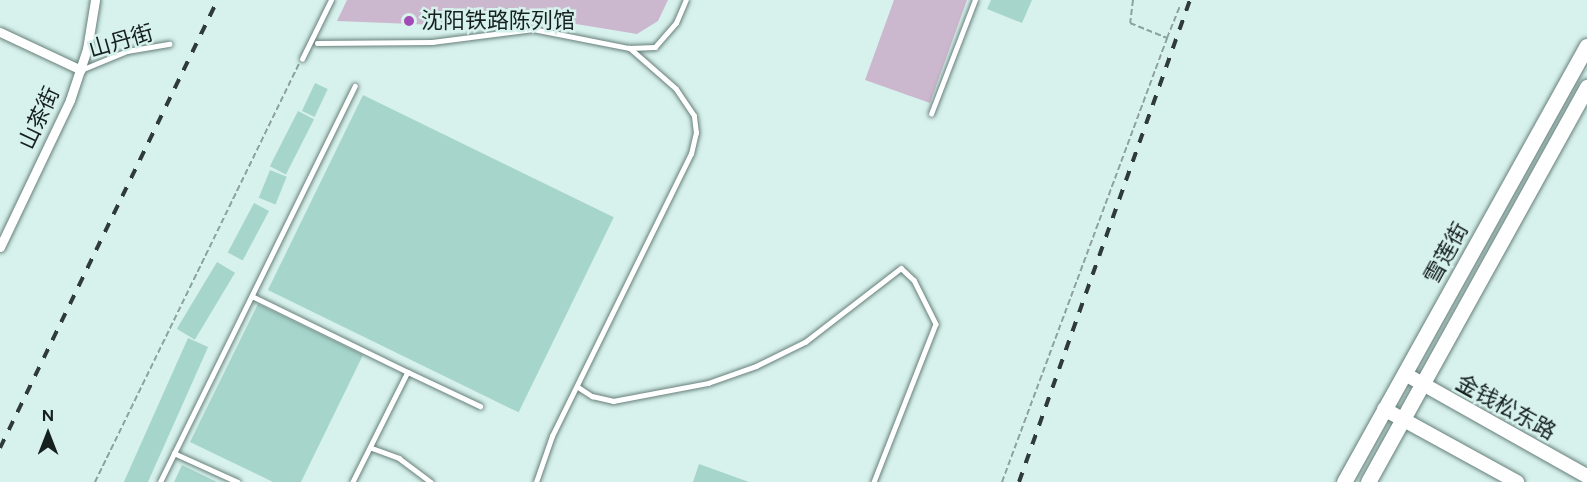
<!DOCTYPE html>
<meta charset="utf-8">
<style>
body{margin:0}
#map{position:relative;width:1587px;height:482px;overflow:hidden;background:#d7f2ec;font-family:Figtree,"Noto Sans SC",sans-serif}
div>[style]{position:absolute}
.green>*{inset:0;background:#cbb8ce}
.building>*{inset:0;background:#a6d5cb;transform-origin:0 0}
.path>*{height:2px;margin-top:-1px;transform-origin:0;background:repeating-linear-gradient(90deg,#8da19d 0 6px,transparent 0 9px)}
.roads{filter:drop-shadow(0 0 2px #677f7a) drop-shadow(0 0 2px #677f7a)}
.service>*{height:4.5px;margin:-2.25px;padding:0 2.25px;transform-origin:2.25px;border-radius:2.25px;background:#fff}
.minor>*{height:9px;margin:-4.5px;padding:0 4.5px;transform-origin:4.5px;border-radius:4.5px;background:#fff}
.secondary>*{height:14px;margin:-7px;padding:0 7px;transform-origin:7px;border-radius:7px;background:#fff}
.primary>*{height:15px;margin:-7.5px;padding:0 7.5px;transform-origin:7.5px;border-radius:7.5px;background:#fff}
.rail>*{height:4px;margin-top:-2px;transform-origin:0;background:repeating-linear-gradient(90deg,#2f3b39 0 10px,transparent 0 20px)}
.dots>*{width:16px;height:16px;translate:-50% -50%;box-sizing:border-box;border:3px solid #d7f2ec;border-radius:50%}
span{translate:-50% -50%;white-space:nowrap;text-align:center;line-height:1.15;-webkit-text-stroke:5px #d7f2ec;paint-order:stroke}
.poi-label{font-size:22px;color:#16201e}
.left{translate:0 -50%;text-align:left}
.street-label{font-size:22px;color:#16201e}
.north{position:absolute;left:18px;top:404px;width:60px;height:60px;-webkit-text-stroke:4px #d7f2ec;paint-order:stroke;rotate:0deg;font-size:16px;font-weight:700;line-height:24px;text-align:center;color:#16201e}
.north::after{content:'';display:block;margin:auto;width:21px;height:27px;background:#16201e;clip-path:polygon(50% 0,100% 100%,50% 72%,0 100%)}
</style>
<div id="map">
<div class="green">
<div style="clip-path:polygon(347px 0,668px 0,658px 21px,637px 34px,515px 14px,437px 25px,337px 21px)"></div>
<div style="clip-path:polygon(894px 0,967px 0,930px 103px,865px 80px)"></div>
</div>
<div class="building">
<div style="clip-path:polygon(991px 0,1032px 0,1022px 23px,987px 9px)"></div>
<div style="left:315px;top:83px;width:14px;height:31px;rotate:25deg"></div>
<div style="left:363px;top:95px;width:279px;height:217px;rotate:26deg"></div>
<div style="left:298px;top:111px;width:18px;height:62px;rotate:27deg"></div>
<div style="left:270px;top:170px;width:18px;height:30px;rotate:22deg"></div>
<div style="left:254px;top:203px;width:17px;height:56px;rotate:28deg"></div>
<div style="left:217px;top:262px;width:21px;height:78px;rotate:31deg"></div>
<div style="clip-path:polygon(258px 304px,363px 355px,301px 482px,273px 482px,190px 442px)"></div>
<div style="left:188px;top:338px;width:22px;height:160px;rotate:24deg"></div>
<div style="clip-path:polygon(699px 464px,749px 482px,693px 482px)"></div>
<div style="clip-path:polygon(182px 465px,217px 482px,174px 482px)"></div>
</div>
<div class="path">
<div style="left:1133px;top:0;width:23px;rotate:97deg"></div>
<div style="left:1130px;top:23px;width:40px;rotate:22deg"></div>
<div style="left:1167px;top:38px;width:35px;rotate:-68deg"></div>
<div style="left:95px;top:482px;width:465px;rotate:-64deg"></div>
<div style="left:1002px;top:482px;width:474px;rotate:-69.6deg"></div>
</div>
<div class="roads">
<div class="service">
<div style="left:317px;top:43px;width:115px;rotate:-0.5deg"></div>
<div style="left:432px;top:42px;width:102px;rotate:-7.3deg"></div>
<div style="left:533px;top:29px;width:98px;rotate:11.2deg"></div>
<div style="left:629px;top:48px;width:26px;rotate:-2deg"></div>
<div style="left:655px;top:47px;width:32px;rotate:-49deg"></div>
<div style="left:676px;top:23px;width:25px;rotate:-67deg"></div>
<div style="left:302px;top:59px;width:66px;rotate:-63.8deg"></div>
<div style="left:81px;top:70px;width:50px;rotate:-22.4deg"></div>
<div style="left:127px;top:51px;width:43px;rotate:-9.5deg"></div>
<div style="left:931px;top:114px;width:122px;rotate:-68.9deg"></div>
<div style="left:252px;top:296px;width:174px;rotate:26deg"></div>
<div style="left:408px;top:372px;width:123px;rotate:116.6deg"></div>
<div style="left:408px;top:372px;width:80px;rotate:25.3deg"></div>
<div style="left:578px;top:387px;width:17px;rotate:33deg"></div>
<div style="left:592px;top:396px;width:22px;rotate:13deg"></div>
<div style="left:613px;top:401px;width:97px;rotate:-10.7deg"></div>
<div style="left:708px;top:383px;width:51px;rotate:-19.5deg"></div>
<div style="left:756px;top:366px;width:55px;rotate:-26.1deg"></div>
<div style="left:805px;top:342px;width:121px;rotate:-37.6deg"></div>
<div style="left:901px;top:268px;width:18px;rotate:43deg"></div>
<div style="left:914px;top:280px;width:49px;rotate:63.4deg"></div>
<div style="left:936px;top:324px;width:170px;rotate:111.4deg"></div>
<div style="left:372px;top:448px;width:29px;rotate:20deg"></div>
<div style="left:399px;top:458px;width:40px;rotate:37deg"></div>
<div style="left:174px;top:453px;width:70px;rotate:24.4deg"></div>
<div style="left:160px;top:482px;width:441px;rotate:-63.8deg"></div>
<div style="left:536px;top:482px;width:49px;rotate:-70.8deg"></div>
<div style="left:552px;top:436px;width:314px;rotate:-63.8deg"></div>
<div style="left:691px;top:154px;width:22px;rotate:-77deg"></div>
<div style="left:696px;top:133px;width:17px;rotate:-97deg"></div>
<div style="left:694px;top:116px;width:32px;rotate:-124deg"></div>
<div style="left:676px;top:89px;width:62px;rotate:-138.9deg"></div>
</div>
<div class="minor">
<div style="left:0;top:32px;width:89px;rotate:25.1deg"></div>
<div style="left:0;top:247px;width:163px;rotate:-64.5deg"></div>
<div style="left:70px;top:100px;width:54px;rotate:-71.6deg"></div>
<div style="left:87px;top:49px;width:50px;rotate:-80.7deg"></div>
</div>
<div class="secondary">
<div style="left:1405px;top:374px;width:209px;rotate:29.3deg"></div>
<div style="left:1384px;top:409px;width:152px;rotate:28.8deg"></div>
</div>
<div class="primary">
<div style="left:1344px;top:482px;width:499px;rotate:-60.9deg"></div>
<div style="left:1368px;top:482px;width:452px;rotate:-61deg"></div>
</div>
</div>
<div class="rail">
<div style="left:0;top:448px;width:498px;rotate:-64.1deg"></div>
<div style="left:1019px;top:482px;width:511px;rotate:-70.47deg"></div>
</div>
<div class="dots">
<div style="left:409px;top:21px;background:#a34ab6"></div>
</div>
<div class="poi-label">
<span class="left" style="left:421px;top:21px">沈阳铁路陈列馆</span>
</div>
<div class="street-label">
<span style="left:121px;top:41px;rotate:-16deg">山丹街</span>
<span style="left:39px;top:118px;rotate:-65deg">山茶街</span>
<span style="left:1446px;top:253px;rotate:-61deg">雪莲街</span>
<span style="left:1506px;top:407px;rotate:29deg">金钱松东路</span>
</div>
<div class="north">N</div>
</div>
